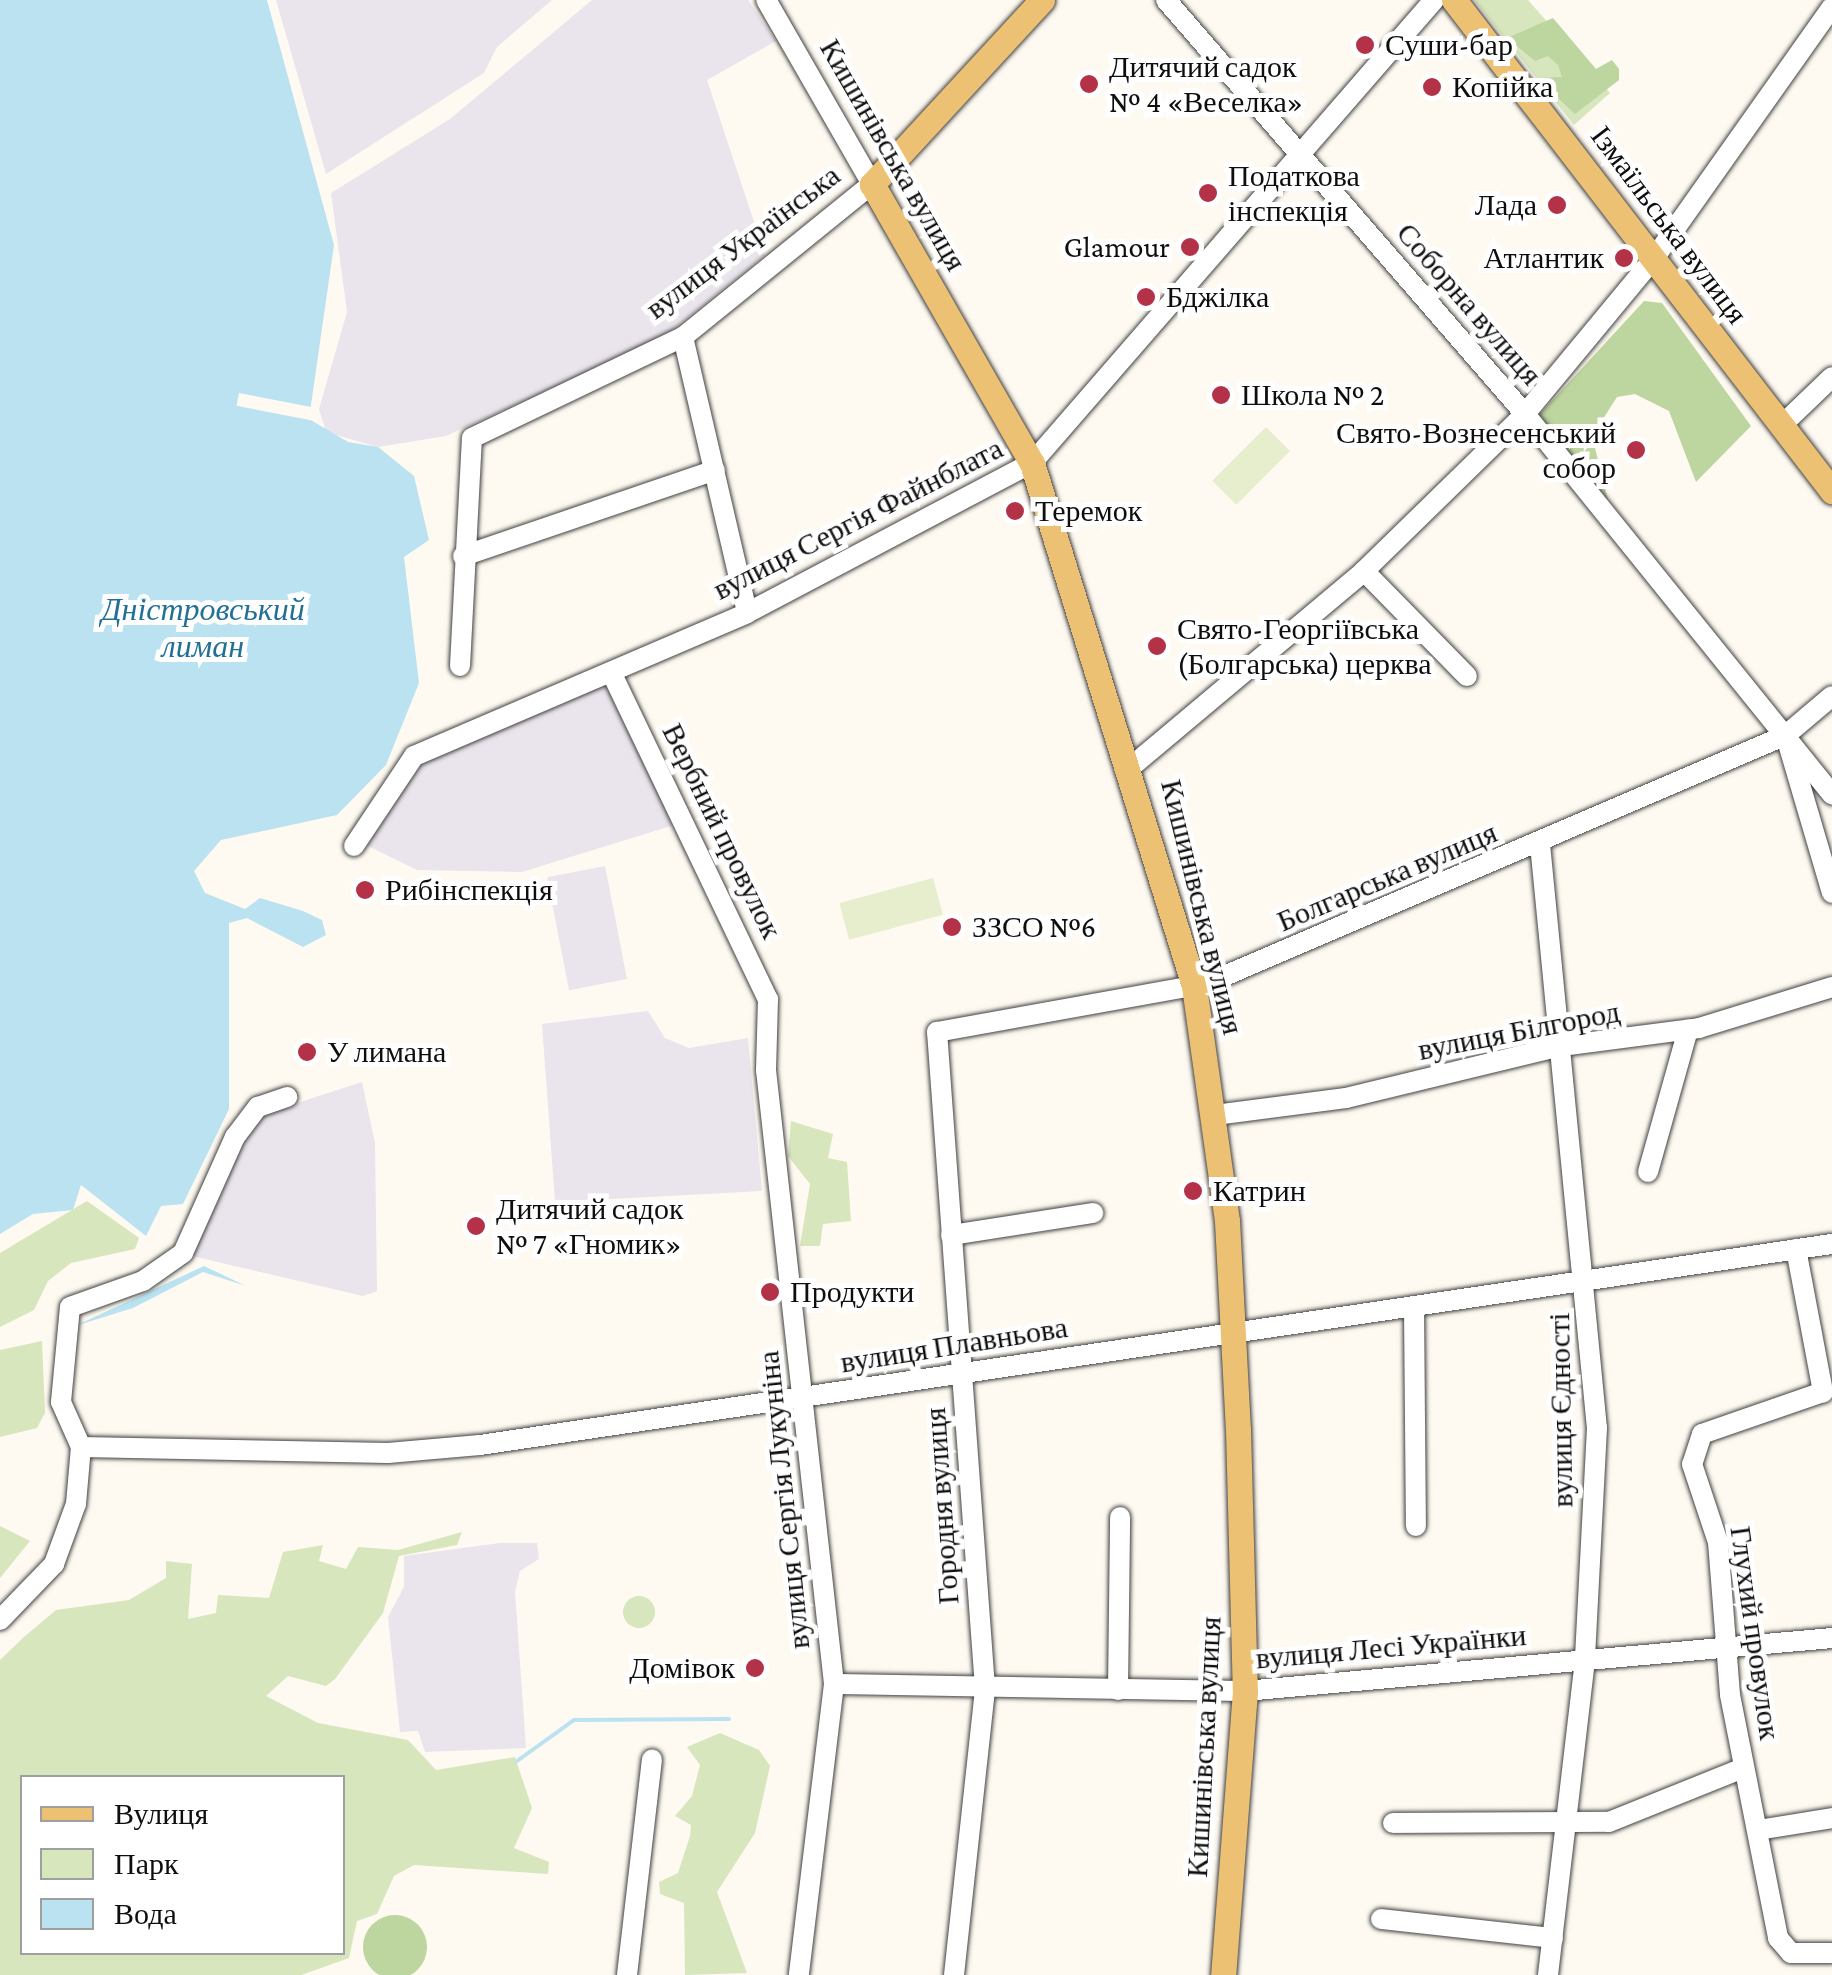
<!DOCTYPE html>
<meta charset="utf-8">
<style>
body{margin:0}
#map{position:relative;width:1832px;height:1975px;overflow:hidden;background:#fefaf1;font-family:"Crimson Pro",serif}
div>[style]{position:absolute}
.industrial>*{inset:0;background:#eae4ec;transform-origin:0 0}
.green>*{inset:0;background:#d7e6bd}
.round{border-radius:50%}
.forest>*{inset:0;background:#bdd59e}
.pitch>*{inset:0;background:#e6eece;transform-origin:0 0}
.water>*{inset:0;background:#bae2f1}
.pier>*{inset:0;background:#fefaf1;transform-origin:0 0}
.stream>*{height:4px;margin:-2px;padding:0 2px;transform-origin:2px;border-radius:2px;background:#bae2f1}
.roads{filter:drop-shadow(0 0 2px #414141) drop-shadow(0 0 2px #414141)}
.minor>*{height:20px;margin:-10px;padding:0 10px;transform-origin:10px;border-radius:10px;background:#fff}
.major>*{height:25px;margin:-12.5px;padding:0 12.5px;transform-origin:12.5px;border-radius:12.5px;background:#ecc173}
.dots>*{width:28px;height:28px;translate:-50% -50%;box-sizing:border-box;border:5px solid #fff;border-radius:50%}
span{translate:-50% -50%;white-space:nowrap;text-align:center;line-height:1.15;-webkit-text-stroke:10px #fff;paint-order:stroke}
.poi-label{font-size:30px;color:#0e0e0e}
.left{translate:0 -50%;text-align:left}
.right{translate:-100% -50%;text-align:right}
.street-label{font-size:30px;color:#0e0e0e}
.water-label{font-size:32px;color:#227096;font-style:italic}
.legend{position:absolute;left:20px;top:1775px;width:325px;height:180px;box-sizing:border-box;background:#fff;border:2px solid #9f9f9f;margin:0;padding:12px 18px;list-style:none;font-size:30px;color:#0e0e0e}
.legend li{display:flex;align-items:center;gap:20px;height:50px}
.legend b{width:50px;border:2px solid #9f9f9f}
</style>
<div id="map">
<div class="industrial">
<div style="clip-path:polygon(276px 0,552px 0,497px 47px,484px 73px,326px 174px)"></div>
<div style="clip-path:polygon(592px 0,748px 0,776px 41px,707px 80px,765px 255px,665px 336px,446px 436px,378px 447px,326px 432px,319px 409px,347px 312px,331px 193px,450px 119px)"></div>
<div style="clip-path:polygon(607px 684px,674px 825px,522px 872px,417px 870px,362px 843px,407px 770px)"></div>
<div style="left:605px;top:866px;width:115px;height:59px;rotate:79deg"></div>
<div style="clip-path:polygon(648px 1011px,665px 1038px,689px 1048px,748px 1038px,762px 1191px,555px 1202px,542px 1024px)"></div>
<div style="clip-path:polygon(362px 1082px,375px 1143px,377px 1291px,363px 1296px,188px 1255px,209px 1187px,257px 1116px)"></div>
<div style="clip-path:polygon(500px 1543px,537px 1543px,539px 1559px,520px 1571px,515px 1592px,526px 1748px,425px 1752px,418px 1731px,400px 1732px,388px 1617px,404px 1587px,404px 1556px)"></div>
</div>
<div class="green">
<div style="clip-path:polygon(1474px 0,1528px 0,1610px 93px,1574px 125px)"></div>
<div style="clip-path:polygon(791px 1121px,833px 1134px,828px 1158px,847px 1162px,851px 1221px,823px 1224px,820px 1246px,800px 1246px,810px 1184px,788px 1156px)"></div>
<div style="clip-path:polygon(87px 1201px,139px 1238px,135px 1249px,71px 1263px,48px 1281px,34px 1310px,0 1327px,0 1253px)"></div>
<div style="clip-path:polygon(42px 1341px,45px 1413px,37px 1428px,0 1437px,0 1350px)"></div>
<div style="clip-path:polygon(0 1526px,30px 1541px,0 1578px)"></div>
<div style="clip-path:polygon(evenodd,462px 1532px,457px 1545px,399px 1556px,383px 1613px,335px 1679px,326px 1686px,288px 1676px,266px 1696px,318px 1723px,408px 1740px,436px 1770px,515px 1757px,532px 1808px,514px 1848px,549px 1862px,548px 1874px,414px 1865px,394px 1876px,377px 1914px,357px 1921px,349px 1958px,301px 1975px,0 1975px,0 1660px,24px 1637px,56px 1610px,129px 1600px,166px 1578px,166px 1561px,192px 1564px,188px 1619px,216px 1613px,218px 1595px,269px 1598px,283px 1552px,323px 1545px,319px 1561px,346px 1569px,358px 1547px,398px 1550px,462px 1532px,22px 1778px,342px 1778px,342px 1952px,22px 1952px,22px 1778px)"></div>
<div class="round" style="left:623px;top:1596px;width:32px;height:32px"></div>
<div style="clip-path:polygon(720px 1733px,759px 1750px,770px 1766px,755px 1833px,717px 1892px,747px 1973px,685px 1975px,684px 1903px,660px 1894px,659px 1882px,678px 1873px,690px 1836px,691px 1825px,675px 1816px,692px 1796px,700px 1765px,687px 1747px)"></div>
</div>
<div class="forest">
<div style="clip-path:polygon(1553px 18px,1596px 69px,1612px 60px,1619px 69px,1619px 80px,1575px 114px,1537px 78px,1562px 77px,1558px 65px,1548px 56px,1535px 61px,1507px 38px)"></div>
<div style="clip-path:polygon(1644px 301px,1662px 303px,1751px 426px,1696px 482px,1669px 411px,1635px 394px,1617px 397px,1592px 436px,1608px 500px,1539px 415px)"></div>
<div class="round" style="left:363px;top:1915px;width:64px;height:64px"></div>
</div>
<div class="pitch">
<div style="left:1266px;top:427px;width:34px;height:76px;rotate:45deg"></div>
<div style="left:933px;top:878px;width:38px;height:97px;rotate:75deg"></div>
</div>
<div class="water">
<div style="clip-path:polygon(0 0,267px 0,334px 245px,309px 419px,348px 442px,378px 447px,414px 476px,429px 540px,404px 557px,419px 683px,386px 765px,337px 815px,221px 840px,194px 871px,205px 893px,245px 909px,260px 898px,303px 911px,322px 920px,326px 935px,303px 947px,247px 918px,229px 923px,229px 1109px,183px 1204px,161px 1206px,146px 1236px,81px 1185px,73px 1210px,33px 1214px,0 1234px)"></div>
<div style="clip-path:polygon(204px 1266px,246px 1286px,203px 1272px,133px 1308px,75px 1326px)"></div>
</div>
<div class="pier">
<div style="left:239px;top:393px;width:76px;height:13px;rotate:11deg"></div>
</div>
<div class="stream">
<div style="left:517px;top:1761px;width:70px;rotate:-35.7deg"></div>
<div style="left:574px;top:1720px;width:155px;rotate:-0.4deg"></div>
</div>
<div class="roads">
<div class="minor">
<div style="left:1166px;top:0;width:548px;rotate:49.07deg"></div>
<div style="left:1525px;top:414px;width:489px;rotate:51.1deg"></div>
<div style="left:683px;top:337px;width:283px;rotate:76.9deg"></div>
<div style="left:1782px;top:425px;width:69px;rotate:-43.8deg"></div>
<div style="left:463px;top:556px;width:266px;rotate:-18.8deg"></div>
<div style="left:1364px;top:571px;width:147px;rotate:45.6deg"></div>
<div style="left:460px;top:666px;width:228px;rotate:-87deg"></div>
<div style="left:472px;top:438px;width:234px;rotate:-25.6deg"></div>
<div style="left:683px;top:337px;width:243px;rotate:-39deg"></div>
<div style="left:872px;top:184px;width:212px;rotate:-119.9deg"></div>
<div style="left:612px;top:674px;width:361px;rotate:64.4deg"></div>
<div style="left:768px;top:999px;width:71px;rotate:91.6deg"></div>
<div style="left:766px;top:1070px;width:618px;rotate:83.68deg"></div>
<div style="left:834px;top:1684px;width:293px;rotate:96.9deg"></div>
<div style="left:1789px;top:747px;width:152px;rotate:73.6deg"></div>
<div style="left:1132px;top:766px;width:303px;rotate:-40deg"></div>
<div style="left:1364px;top:571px;width:225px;rotate:-44.3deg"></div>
<div style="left:1525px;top:414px;width:204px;rotate:-50.4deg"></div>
<div style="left:1655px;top:257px;width:306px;rotate:-54.7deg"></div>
<div style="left:1540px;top:844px;width:587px;rotate:84.43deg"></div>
<div style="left:1597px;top:1428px;width:232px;rotate:93deg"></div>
<div style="left:1585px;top:1660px;width:317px;rotate:96.7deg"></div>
<div style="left:354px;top:846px;width:108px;rotate:-56.3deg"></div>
<div style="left:414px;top:756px;width:362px;rotate:-23.2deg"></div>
<div style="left:747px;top:613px;width:322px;rotate:-27.8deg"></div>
<div style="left:1032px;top:463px;width:613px;rotate:-49.03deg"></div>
<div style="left:1215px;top:1115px;width:132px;rotate:-7.4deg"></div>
<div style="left:1346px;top:1098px;width:221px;rotate:-13.6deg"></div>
<div style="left:1561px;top:1046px;width:139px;rotate:-7.4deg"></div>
<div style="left:1699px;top:1028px;width:139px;rotate:-17.1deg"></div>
<div style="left:1648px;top:1172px;width:148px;rotate:-74.3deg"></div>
<div style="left:951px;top:1235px;width:144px;rotate:-8.8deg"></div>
<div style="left:1796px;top:1249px;width:146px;rotate:79.3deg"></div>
<div style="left:1823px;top:1392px;width:128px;rotate:160.9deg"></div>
<div style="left:1702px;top:1434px;width:32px;rotate:108deg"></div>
<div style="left:1692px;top:1464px;width:82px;rotate:71.6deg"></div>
<div style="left:1718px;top:1542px;width:153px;rotate:85.5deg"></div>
<div style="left:1730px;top:1695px;width:248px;rotate:78.8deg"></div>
<div style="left:1778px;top:1938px;width:20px;rotate:49deg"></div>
<div style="left:1791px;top:1953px;width:41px"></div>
<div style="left:1414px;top:1306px;width:220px;rotate:89.5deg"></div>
<div style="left:81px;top:1447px;width:307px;rotate:1.1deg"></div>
<div style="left:388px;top:1453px;width:92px;rotate:-5deg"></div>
<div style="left:480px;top:1445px;width:1367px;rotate:-8.46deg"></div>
<div style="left:0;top:1620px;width:78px;rotate:-46deg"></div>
<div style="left:54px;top:1564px;width:64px;rotate:-69.9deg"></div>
<div style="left:76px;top:1504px;width:57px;rotate:-85deg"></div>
<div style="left:81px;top:1447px;width:49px;rotate:-114deg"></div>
<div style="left:61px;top:1402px;width:95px;rotate:-84.6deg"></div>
<div style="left:70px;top:1307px;width:77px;rotate:-19.6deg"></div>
<div style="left:143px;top:1281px;width:49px;rotate:-35deg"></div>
<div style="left:183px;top:1253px;width:127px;rotate:-65.9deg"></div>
<div style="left:235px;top:1137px;width:38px;rotate:-53deg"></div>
<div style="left:258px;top:1107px;width:31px;rotate:-19deg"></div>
<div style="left:834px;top:1684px;width:411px;rotate:1deg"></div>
<div style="left:1245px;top:1691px;width:589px;rotate:-5.16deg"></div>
<div style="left:1118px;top:1690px;width:173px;rotate:-89.3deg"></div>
<div style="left:1393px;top:1823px;width:216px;rotate:-0.3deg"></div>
<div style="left:1609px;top:1822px;width:144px;rotate:-21.9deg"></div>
<div style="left:1758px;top:1830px;width:75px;rotate:-9.2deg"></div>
<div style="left:1381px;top:1919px;width:173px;rotate:6.3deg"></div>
<div style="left:627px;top:1975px;width:217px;rotate:-83.4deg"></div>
<div style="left:954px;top:1975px;width:289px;rotate:-83.8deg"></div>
<div style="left:985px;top:1688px;width:658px;rotate:-94.18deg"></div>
<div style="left:937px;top:1032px;width:275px;rotate:-10.2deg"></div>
<div style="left:1208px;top:983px;width:629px;rotate:-23.22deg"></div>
<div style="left:1786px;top:735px;width:60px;rotate:-40.3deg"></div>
</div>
<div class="major">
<div style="left:1042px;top:0;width:251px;rotate:132.7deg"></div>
<div style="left:872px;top:184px;width:322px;rotate:60.2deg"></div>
<div style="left:1032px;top:463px;width:548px;rotate:72.79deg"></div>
<div style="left:1194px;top:986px;width:237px;rotate:82deg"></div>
<div style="left:1227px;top:1221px;width:208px;rotate:87deg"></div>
<div style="left:1238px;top:1429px;width:262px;rotate:88.5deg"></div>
<div style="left:1245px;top:1691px;width:285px;rotate:94.4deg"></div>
<div style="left:1454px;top:0;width:620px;rotate:52.41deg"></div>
</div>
</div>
<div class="dots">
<div style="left:1365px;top:45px;background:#b33247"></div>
<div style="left:1089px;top:84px;background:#b33247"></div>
<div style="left:1432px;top:87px;background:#b33247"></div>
<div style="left:1208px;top:193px;background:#b33247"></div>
<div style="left:1557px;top:205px;background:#b33247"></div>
<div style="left:1190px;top:247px;background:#b33247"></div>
<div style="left:1624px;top:258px;background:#b33247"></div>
<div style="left:1146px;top:297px;background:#b33247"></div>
<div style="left:1221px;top:395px;background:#b33247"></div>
<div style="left:1636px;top:450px;background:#b33247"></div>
<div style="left:1015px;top:511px;background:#b33247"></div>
<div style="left:1157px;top:646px;background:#b33247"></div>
<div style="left:365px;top:890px;background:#b33247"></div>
<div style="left:952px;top:927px;background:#b33247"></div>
<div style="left:307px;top:1052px;background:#b33247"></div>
<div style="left:1193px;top:1191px;background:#b33247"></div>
<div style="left:476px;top:1226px;background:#b33247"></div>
<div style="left:770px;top:1292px;background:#b33247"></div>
<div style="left:755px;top:1668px;background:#b33247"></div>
</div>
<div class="poi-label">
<span class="left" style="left:1385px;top:45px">Суши-бар</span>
<span class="left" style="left:1109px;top:84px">Дитячий садок<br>№ 4 «Веселка»</span>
<span class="left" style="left:1452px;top:87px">Копійка</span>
<span class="left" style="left:1228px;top:193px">Податкова<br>інспекція</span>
<span class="right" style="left:1537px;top:205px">Лада</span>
<span class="right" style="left:1170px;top:247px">Glamour</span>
<span class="right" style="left:1604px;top:258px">Атлантик</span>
<span class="left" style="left:1166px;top:297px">Бджілка</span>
<span class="left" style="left:1241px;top:395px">Школа № 2</span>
<span class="right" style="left:1616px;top:450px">Свято-Вознесенський<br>собор</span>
<span class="left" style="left:1035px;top:511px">Теремок</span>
<span class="left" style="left:1177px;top:646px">Свято-Георгіївська<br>(Болгарська) церква</span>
<span class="left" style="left:385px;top:890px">Рибінспекція</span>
<span class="left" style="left:972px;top:927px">ЗЗСО №6</span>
<span class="left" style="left:327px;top:1052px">У лимана</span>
<span class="left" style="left:1213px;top:1191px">Катрин</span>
<span class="left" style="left:496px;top:1226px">Дитячий садок<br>№ 7 «Гномик»</span>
<span class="left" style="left:790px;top:1292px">Продукти</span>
<span class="right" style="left:735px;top:1668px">Домівок</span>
</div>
<div class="street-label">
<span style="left:893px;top:155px;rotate:60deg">Кишинівська вулиця</span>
<span style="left:1669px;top:225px;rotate:53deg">Ізмаїльська вулиця</span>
<span style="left:743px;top:242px;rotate:-37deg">вулиця Українська</span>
<span style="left:1469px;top:304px;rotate:49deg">Соборна вулиця</span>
<span style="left:858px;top:519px;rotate:-27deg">вулиця Сергія Файнблата</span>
<span style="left:722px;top:831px;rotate:64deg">Вербний провулок</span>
<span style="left:1387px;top:877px;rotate:-23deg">Болгарська вулиця</span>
<span style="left:1202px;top:907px;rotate:76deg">Кишинівська вулиця</span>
<span style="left:1519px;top:1031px;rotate:-11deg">вулиця Білгород</span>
<span style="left:954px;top:1345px;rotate:-9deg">вулиця Плавньова</span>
<span style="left:1561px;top:1410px;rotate:-91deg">вулиця Єдності</span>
<span style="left:784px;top:1500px;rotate:-96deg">вулиця Сергія Лукуніна</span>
<span style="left:942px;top:1506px;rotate:-94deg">Городня вулиця</span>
<span style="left:1755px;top:1633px;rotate:82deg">Глухий провулок</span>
<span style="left:1391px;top:1647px;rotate:-5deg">вулиця Лесі Українки</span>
<span style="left:1204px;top:1747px;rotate:-87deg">Кишинівська вулиця</span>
</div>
<div class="water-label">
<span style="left:203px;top:628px">Дністровський<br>лиман</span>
</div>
<ul class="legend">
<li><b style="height:12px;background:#ecc173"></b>Вулиця</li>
<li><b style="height:28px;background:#d7e6bd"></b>Парк</li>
<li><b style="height:28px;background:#bae2f1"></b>Вода</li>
</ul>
</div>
